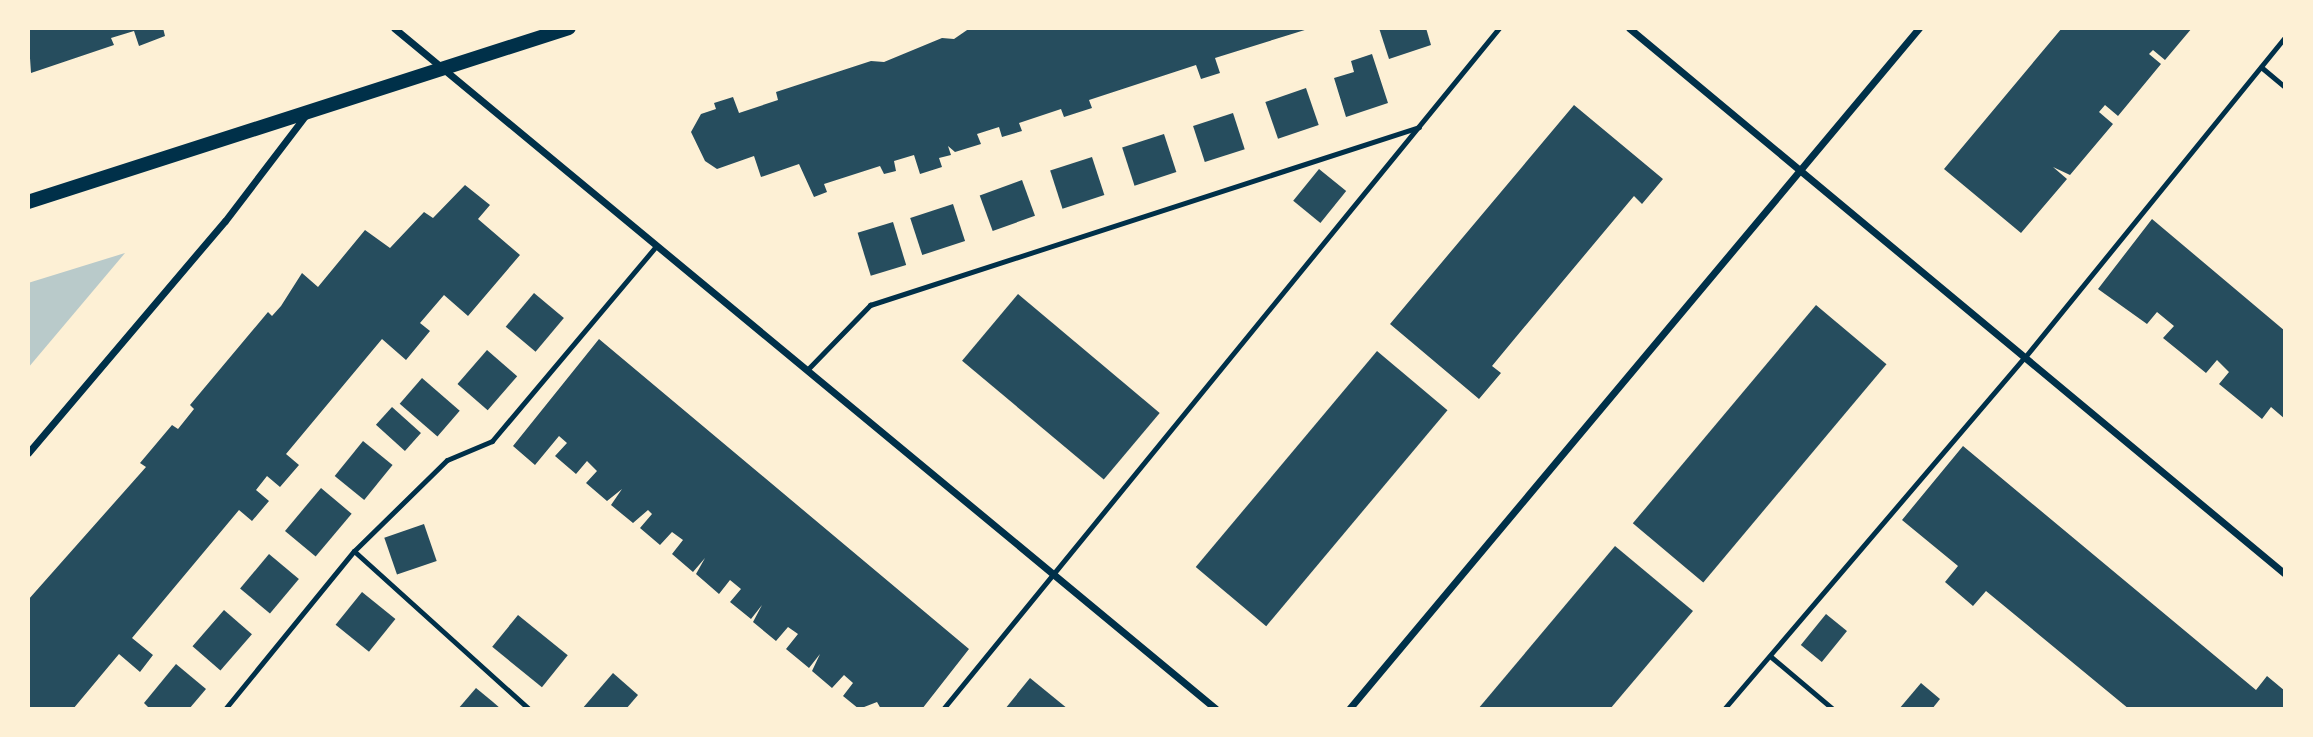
<!DOCTYPE html>
<style>
body{margin:0}
#map{position:relative;width:2313px;height:737px;overflow:hidden;background:#fdf0d5;font-family:Signika,sans-serif}
div>[style]{position:absolute}
.green>*{inset:0;background:#b9caca}
.building>*{inset:0;background:#264d5e;transform-origin:0 0}
.service>*{height:5px;margin:-2.5px;padding:0 2.5px;transform-origin:2.5px;border-radius:2.5px;background:#003049}
.minor>*{height:7px;margin:-3.5px;padding:0 3.5px;transform-origin:3.5px;border-radius:3.5px;background:#003049}
.secondary>*{height:14px;margin:-7px;padding:0 7px;transform-origin:7px;border-radius:7px;background:#003049}
span{translate:-50% -50%;white-space:nowrap;text-align:center;line-height:1.15;-webkit-text-stroke:7px #fdf0d5;paint-order:stroke}
.frame{position:absolute;inset:0;border:30px solid #fdf0d5;pointer-events:none}
</style>
<div id="map">
<div class="green">
<div style="clip-path:polygon(125px 253px,28px 368px,28px 283px)"></div>
</div>
<div class="building">
<div style="clip-path:polygon(28px 28px,163px 28px,165px 36px,139px 46px,134px 31px,111px 38px,114px 45px,31px 73px)"></div>
<div style="clip-path:polygon(970px 28px,1308px 28px,1308px 29px,1215px 58px,1220px 73px,1201px 79px,1196px 65px,1089px 100px,1092px 108px,1064px 117px,1061px 109px,1019px 123px,1022px 131px,1002px 137px,999px 127px,977px 134px,981px 144px,955px 152px,948px 146px,951px 155px,939px 158px,942px 167px,920px 174px,914px 155px,894px 161px,896px 171px,884px 174px,880px 166px,824px 184px,827px 192px,814px 197px,799px 164px,761px 177px,754px 156px,717px 169px,705px 161px,691px 132px,701px 114px,716px 109px,714px 103px,733px 97px,739px 113px,778px 100px,776px 92px,871px 61px,884px 62px,942px 38px,954px 39px)"></div>
<div style="clip-path:polygon(1379px 28px,1426px 28px,1431px 45px,1389px 59px)"></div>
<div style="clip-path:polygon(2062px 28px,2192px 28px,2165px 60px,2153px 50px,2149px 54px,2161px 64px,2118px 116px,2105px 105px,2099px 112px,2113px 124px,2070px 175px,2053px 167px,2067px 179px,2021px 233px,1944px 169px)"></div>
<div style="clip-path:polygon(1372px 54px,1388px 103px,1346px 117px,1334px 78px,1354px 72px,1351px 61px)"></div>
<div style="left:1306px;top:88px;width:39px;height:43px;rotate:71deg"></div>
<div style="clip-path:polygon(1574px 105px,1663px 179px,1642px 204px,1634px 196px,1516px 337px,1492px 366px,1501px 373px,1479px 399px,1390px 324px)"></div>
<div style="left:1233px;top:113px;width:38px;height:42px;rotate:72deg"></div>
<div style="left:1164px;top:134px;width:40px;height:44px;rotate:72deg"></div>
<div style="left:1092px;top:157px;width:40px;height:44px;rotate:72deg"></div>
<div style="left:1319px;top:169px;width:35px;height:41px;rotate:39deg"></div>
<div style="left:1022px;top:180px;width:38px;height:45px;rotate:70deg"></div>
<div style="clip-path:polygon(465px 185px,490px 205px,478px 219px,520px 255px,468px 316px,444px 295px,420px 323px,430px 331px,406px 360px,382px 339px,286px 454px,299px 465px,280px 487px,267px 476px,256px 490px,269px 501px,252px 521px,239px 510px,132px 638px,153px 655px,140px 672px,119px 654px,73px 709px,28px 709px,28px 600px,146px 467px,140px 463px,172px 425px,178px 429px,194px 409px,190px 405px,268px 312px,272px 316px,281px 306px,302px 273px,318px 287px,365px 230px,390px 248px,424px 212px,433px 218px)"></div>
<div style="left:953px;top:204px;width:39px;height:45px;rotate:72deg"></div>
<div style="clip-path:polygon(2152px 219px,2285px 331px,2285px 419px,2271px 407px,2262px 419px,2219px 384px,2229px 372px,2217px 360px,2206px 373px,2184px 355px,2163px 338px,2174px 326px,2157px 312px,2147px 324px,2098px 289px)"></div>
<div style="left:893px;top:222px;width:45px;height:37px;rotate:73deg"></div>
<div style="left:534px;top:293px;width:39px;height:44px;rotate:40deg"></div>
<div style="left:1018px;top:294px;width:185px;height:87px;rotate:40deg"></div>
<div style="left:1816px;top:305px;width:92px;height:285px;rotate:40deg"></div>
<div style="clip-path:polygon(599px 339px,969px 649px,922px 709px,881px 709px,877px 702px,859px 709px,843px 696px,853px 683px,844px 675px,832px 688px,812px 671px,820px 654px,809px 668px,786px 649px,798px 634px,788px 627px,776px 641px,753px 622px,762px 605px,751px 619px,730px 602px,741px 589px,730px 580px,719px 594px,696px 574px,705px 558px,693px 572px,672px 554px,683px 540px,672px 532px,660px 545px,640px 528px,652px 514px,648px 510px,633px 523px,611px 505px,622px 489px,607px 501px,586px 483px,597px 471px,587px 461px,576px 474px,555px 456px,567px 443px,559px 436px,535px 465px,513px 446px)"></div>
<div style="left:487px;top:350px;width:40px;height:45px;rotate:41deg"></div>
<div style="left:1377px;top:351px;width:92px;height:282px;rotate:40deg"></div>
<div style="left:422px;top:378px;width:50px;height:34px;rotate:41deg"></div>
<div style="left:392px;top:407px;width:39px;height:24px;rotate:42deg"></div>
<div style="left:363px;top:441px;width:38px;height:45px;rotate:39deg"></div>
<div style="clip-path:polygon(1963px 446px,2256px 690px,2267px 676px,2285px 691px,2285px 709px,2129px 709px,1986px 591px,1973px 606px,1945px 582px,1958px 566px,1902px 520px)"></div>
<div style="left:321px;top:488px;width:40px;height:56px;rotate:40deg"></div>
<div style="left:424px;top:524px;width:39px;height:42px;rotate:71deg"></div>
<div style="clip-path:polygon(1615px 546px,1693px 611px,1610px 709px,1478px 709px)"></div>
<div style="left:269px;top:554px;width:39px;height:45px;rotate:40deg"></div>
<div style="left:362px;top:592px;width:43px;height:42px;rotate:39deg"></div>
<div style="left:224px;top:610px;width:37px;height:48px;rotate:41deg"></div>
<div style="left:1826px;top:614px;width:27px;height:40px;rotate:39deg"></div>
<div style="left:518px;top:615px;width:64px;height:41px;rotate:39deg"></div>
<div style="clip-path:polygon(176px 664px,206px 689px,189px 709px,150px 709px,144px 703px)"></div>
<div style="clip-path:polygon(613px 673px,638px 695px,626px 709px,582px 709px)"></div>
<div style="clip-path:polygon(1030px 678px,1068px 709px,1005px 709px)"></div>
<div style="clip-path:polygon(1921px 683px,1940px 699px,1932px 709px,1899px 709px)"></div>
<div style="clip-path:polygon(476px 688px,493px 702px,501px 709px,458px 709px)"></div>
</div>
<div class="service">
<div style="left:2261px;top:67px;width:31px;rotate:40deg"></div>
<div style="left:807px;top:370px;width:91px;rotate:-45.9deg"></div>
<div style="left:870px;top:305px;width:577px;rotate:-17.96deg"></div>
<div style="left:354px;top:551px;width:236px;rotate:42.1deg"></div>
<div style="left:1770px;top:656px;width:82px;rotate:40.1deg"></div>
<div style="left:225px;top:709px;width:204px;rotate:-50.8deg"></div>
<div style="left:354px;top:551px;width:130px;rotate:-44.4deg"></div>
<div style="left:447px;top:460px;width:49px;rotate:-22.9deg"></div>
<div style="left:492px;top:441px;width:255px;rotate:-49.9deg"></div>
<div style="left:943px;top:709px;width:879px;rotate:-50.77deg"></div>
<div style="left:1724px;top:709px;width:463px;rotate:-49.5deg"></div>
<div style="left:2025px;top:357px;width:412px;rotate:-50.9deg"></div>
</div>
<div class="minor">
<div style="left:394px;top:28px;width:1067px;rotate:39.64deg"></div>
<div style="left:1629px;top:28px;width:853px;rotate:39.77deg"></div>
<div style="left:28px;top:453px;width:304px;rotate:-49.7deg"></div>
<div style="left:225px;top:221px;width:132px;rotate:-52.7deg"></div>
<div style="left:1349px;top:709px;width:888px;rotate:-50.07deg"></div>
</div>
<div class="secondary">
<div style="left:28px;top:202px;width:568px;rotate:-17.83deg"></div>
</div>
<div class="frame"></div>
</div>
